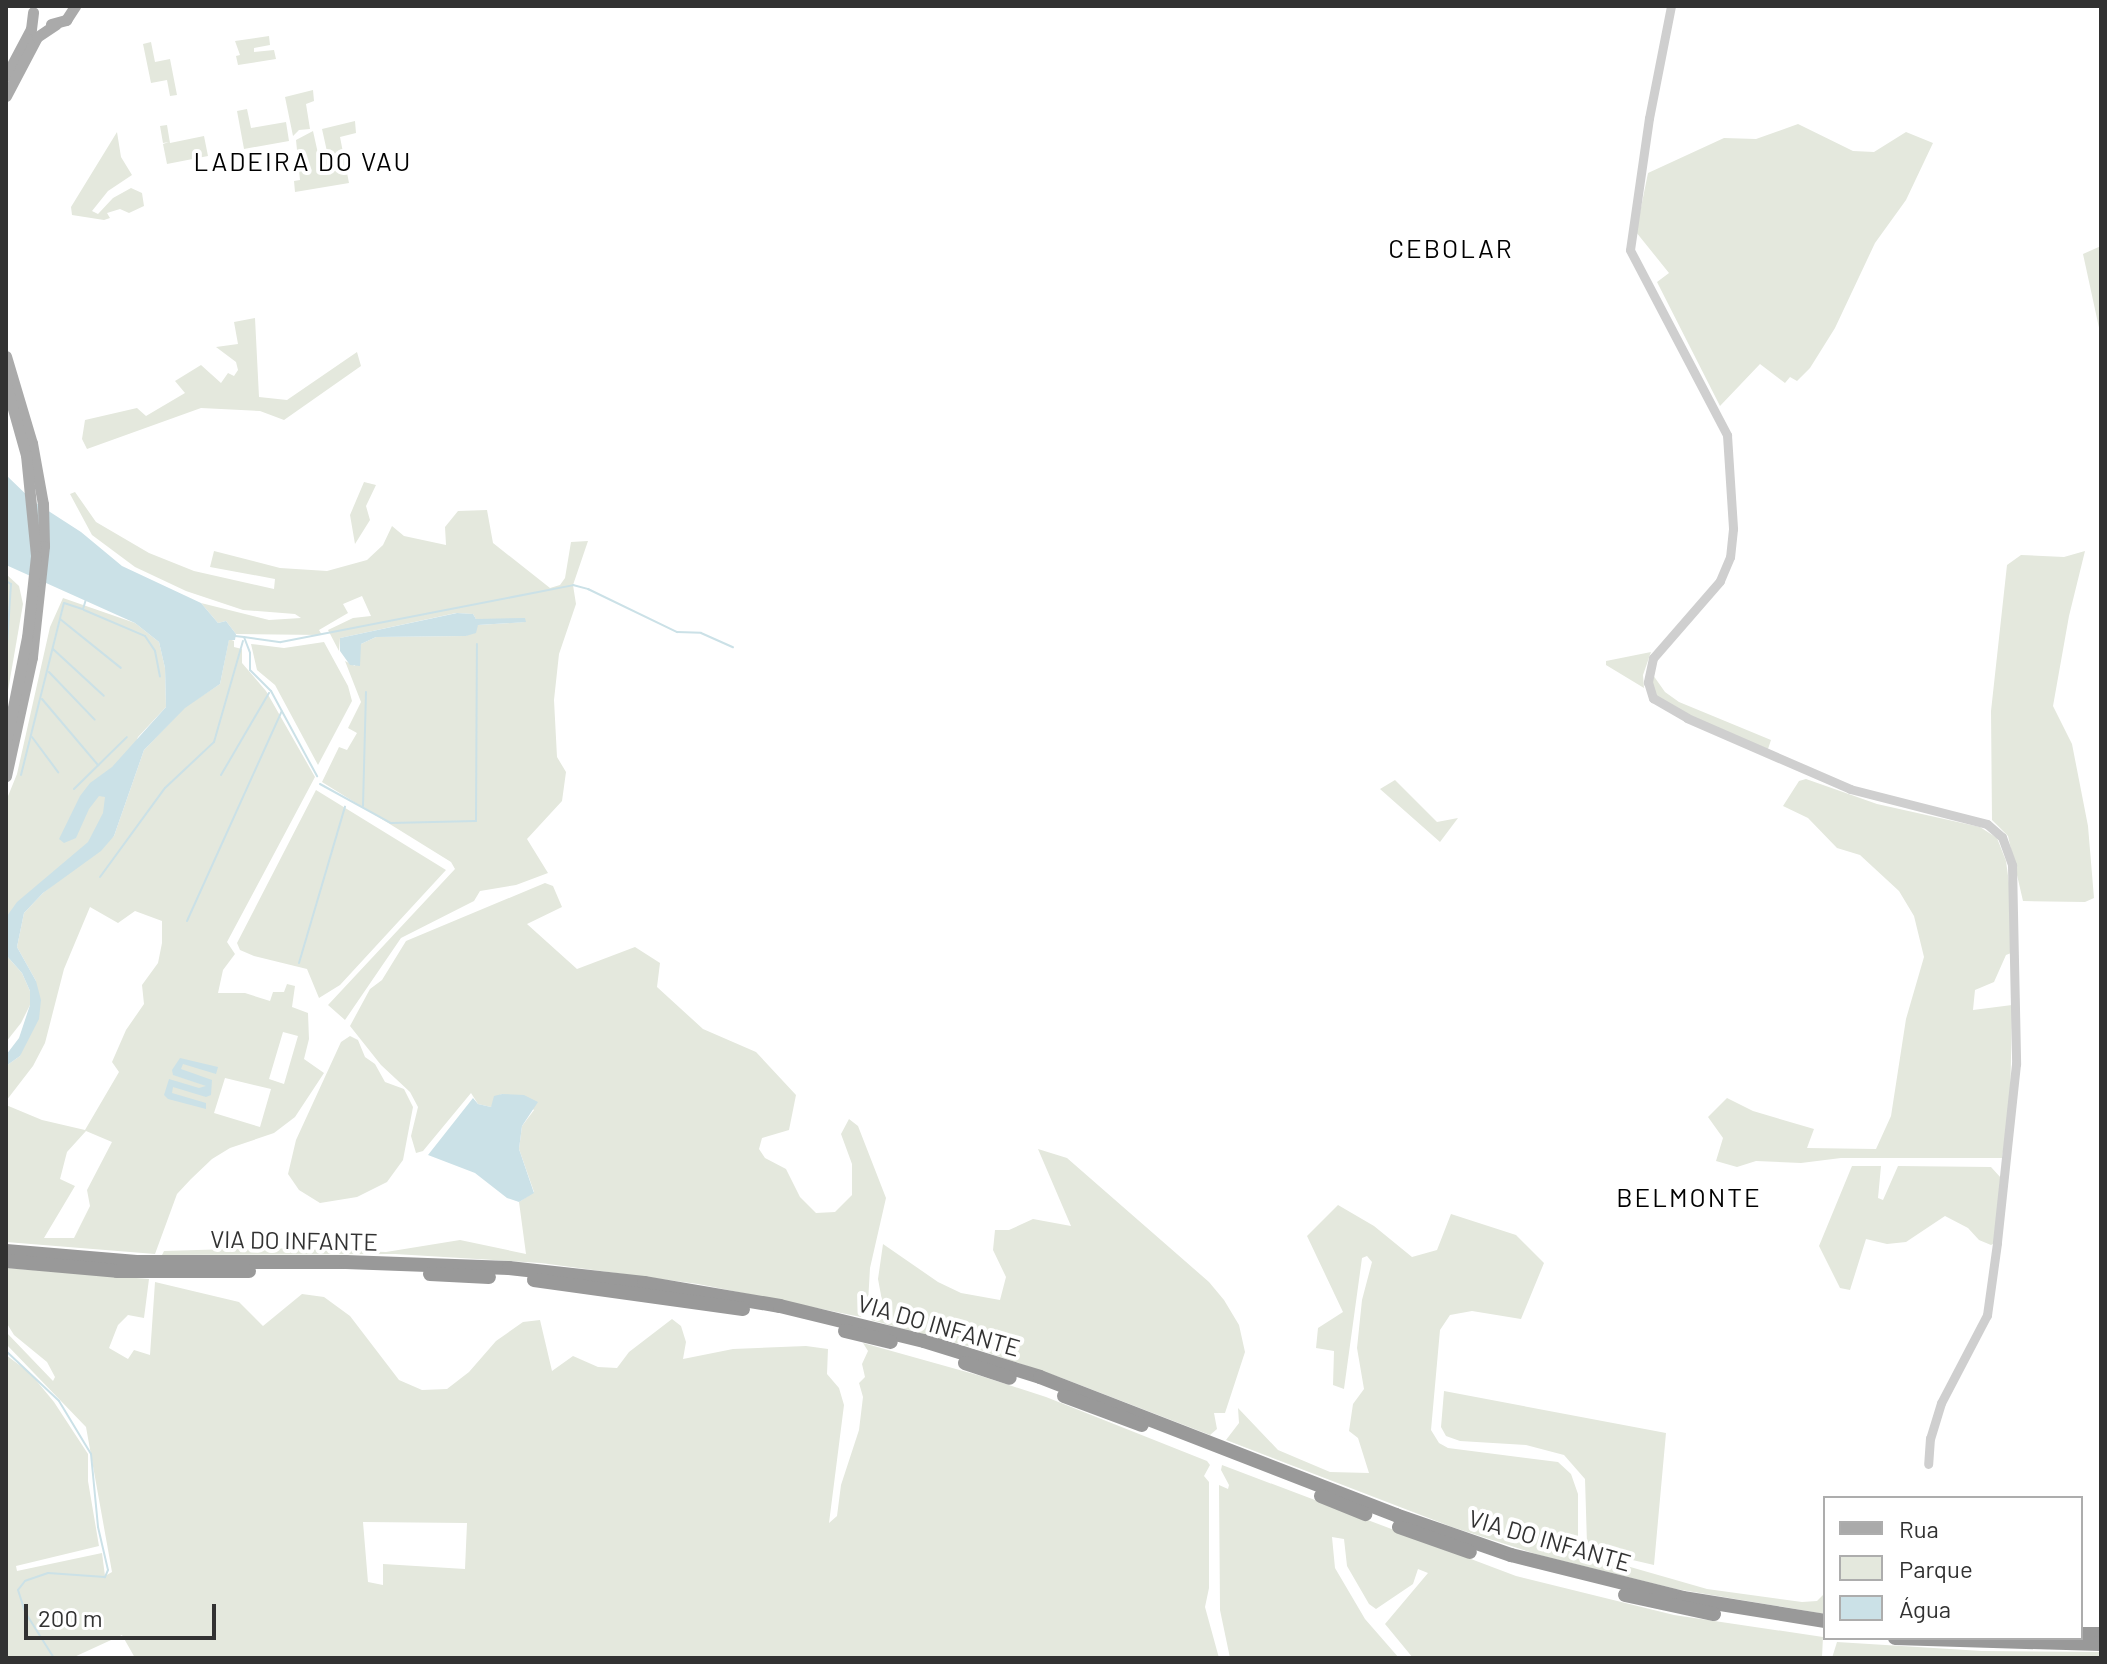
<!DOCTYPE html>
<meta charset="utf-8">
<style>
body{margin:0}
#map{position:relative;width:2107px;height:1664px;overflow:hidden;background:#fff;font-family:Barlow,sans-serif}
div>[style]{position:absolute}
.green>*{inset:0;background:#e4e8dd}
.water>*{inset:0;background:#cbe1e7}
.stream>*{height:2px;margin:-1px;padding:0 1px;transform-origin:1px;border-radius:1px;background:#cbe1e7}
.minor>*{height:9px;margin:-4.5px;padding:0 4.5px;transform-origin:4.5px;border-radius:4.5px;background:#cfcfcf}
.major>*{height:11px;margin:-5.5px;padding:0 5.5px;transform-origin:5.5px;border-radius:5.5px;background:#aaa}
.highway>*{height:14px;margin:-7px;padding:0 7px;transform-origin:7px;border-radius:7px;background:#999}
span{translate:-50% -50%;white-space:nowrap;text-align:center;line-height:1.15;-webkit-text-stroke:8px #fff;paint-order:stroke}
.street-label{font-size:24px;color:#323232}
.neighbourhood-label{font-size:26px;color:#000;letter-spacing:2px}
.frame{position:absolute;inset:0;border:8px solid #323232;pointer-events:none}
.legend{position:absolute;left:1823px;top:1496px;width:260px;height:144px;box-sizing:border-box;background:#fff;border:2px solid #adadad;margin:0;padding:10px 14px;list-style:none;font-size:24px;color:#323232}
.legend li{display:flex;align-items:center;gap:16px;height:40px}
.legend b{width:40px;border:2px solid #adadad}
.scale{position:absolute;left:24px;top:1604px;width:192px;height:36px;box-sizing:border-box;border:4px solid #323232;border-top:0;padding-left:10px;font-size:24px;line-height:28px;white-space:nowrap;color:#323232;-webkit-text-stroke:6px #fff;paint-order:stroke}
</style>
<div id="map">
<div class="green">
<div style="clip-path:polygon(269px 36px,270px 45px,254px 48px,254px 52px,274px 50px,276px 59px,238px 65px,236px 56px,240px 55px,235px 41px)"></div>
<div style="clip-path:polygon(151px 42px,155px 62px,170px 59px,177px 95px,170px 96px,167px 80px,151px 83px,143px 44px)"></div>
<div style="clip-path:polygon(313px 90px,314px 101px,306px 104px,310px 129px,299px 130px,293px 136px,285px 97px)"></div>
<div style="clip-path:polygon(247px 109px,251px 128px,286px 122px,289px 141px,244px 149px,237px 111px)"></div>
<div style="clip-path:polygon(355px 121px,356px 133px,340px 137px,349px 183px,295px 192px,294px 181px,300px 180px,296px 140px,313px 131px,319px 158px,328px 156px,322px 129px)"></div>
<div style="clip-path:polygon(1798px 124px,1853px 151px,1874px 152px,1906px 132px,1933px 143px,1906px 200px,1875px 243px,1835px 328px,1810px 368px,1797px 381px,1790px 377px,1785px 383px,1760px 364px,1720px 406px,1657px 282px,1669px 273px,1636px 232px,1648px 173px,1724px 138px,1756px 139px)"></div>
<div style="clip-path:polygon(167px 125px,170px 143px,204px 136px,208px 156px,167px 164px,163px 144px,169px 142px,163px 143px,160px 126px)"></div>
<div style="clip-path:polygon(117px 132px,121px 157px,132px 175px,108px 191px,92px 211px,98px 214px,113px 198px,131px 188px,142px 193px,144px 206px,129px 213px,120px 209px,107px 213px,110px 218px,104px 220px,72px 215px,71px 207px)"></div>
<div style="clip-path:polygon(2101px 246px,2101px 337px,2083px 254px)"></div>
<div style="clip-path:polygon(255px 318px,259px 397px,287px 400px,357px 352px,361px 366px,284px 420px,260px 411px,201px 408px,87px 449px,82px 439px,85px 420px,137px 408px,146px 416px,185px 393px,175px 381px,201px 365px,221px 383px,228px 373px,234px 376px,238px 370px,236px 362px,216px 347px,238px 344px,234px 322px)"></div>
<div style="clip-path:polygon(364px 482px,376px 485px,366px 506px,370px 520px,355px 544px,350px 515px)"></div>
<div style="clip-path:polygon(75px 492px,96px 522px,149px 553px,194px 571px,274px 589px,275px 579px,210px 567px,214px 551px,280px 568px,327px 571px,367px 560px,383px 545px,392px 526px,404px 536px,446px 545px,445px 527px,458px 511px,487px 510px,493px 543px,550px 588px,560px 585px,565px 578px,571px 542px,588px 541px,573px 585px,576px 604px,559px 654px,554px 700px,557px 757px,566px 772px,562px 801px,527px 839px,548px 873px,516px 885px,480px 891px,474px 901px,401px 938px,345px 1020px,328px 1005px,455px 869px,451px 862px,322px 782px,339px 747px,347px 750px,357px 733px,348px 728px,361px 702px,345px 661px,355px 666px,361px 644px,376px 637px,466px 636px,478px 625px,525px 622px,476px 619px,473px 614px,456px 613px,340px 638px,339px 651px,328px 630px,353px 618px,371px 616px,362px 596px,343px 604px,348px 613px,319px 630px,322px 635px,236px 634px,226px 621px,218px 623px,201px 603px,269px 620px,301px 618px,295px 614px,243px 610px,186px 591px,135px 567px,92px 535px,70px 494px)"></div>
<div style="clip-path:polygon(2085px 551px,2069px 616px,2053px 706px,2072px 744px,2088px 826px,2094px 898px,2085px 902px,2023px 901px,2008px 836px,1992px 820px,1991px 711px,2007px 565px,2021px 555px,2064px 557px)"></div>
<div style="clip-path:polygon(6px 574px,19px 586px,23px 604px,6px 702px)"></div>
<div style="clip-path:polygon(63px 598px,135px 623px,159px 642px,165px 668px,166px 707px,138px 737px,100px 835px,6px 922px,6px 801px,17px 774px,50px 627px)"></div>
<div style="clip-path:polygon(evenodd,229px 639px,234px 641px,234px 647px,242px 649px,242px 663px,266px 691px,315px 777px,227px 942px,235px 954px,223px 970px,218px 993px,245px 993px,270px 1001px,273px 992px,284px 992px,287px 984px,295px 986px,292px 1007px,308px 1013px,309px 1039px,304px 1059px,324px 1073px,295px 1117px,274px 1133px,230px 1148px,212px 1159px,191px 1179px,177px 1194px,155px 1254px,6px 1242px,6px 1105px,42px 1120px,85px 1130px,119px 1072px,112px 1062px,126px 1030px,144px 1004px,142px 985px,158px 963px,162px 943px,162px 921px,135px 911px,118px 923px,90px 907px,64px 969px,45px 1043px,33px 1066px,6px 1101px,6px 1066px,20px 1056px,36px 981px,17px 947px,24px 913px,43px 893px,114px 836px,144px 750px,185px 707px,220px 684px,229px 639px,283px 1032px,298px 1036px,284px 1084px,269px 1079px,283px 1032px,229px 639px,225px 1078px,271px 1089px,260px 1127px,214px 1113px,225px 1078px,229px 639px,86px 1131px,112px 1142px,87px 1190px,90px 1206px,74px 1238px,44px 1238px,75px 1186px,60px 1179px,67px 1152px,86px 1131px)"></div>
<div style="clip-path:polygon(324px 642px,348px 686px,352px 701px,318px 765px,275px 685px,257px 670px,251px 644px,284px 648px)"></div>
<div style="clip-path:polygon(1651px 652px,1643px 675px,1644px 688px,1606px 665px,1606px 661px)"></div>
<div style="clip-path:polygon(1653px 675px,1665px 692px,1679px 702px,1771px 740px,1768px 749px,1677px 712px,1658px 699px,1652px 689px)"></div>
<div style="clip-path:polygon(1806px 779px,1877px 804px,1980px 827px,1997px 838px,2006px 861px,2011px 898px,2011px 953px,2006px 955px,1994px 982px,1975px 990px,1973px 1010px,2012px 1005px,2010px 1109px,2002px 1158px,1841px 1158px,1801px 1163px,1756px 1161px,1737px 1167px,1716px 1161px,1723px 1138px,1708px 1117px,1727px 1098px,1753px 1111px,1814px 1129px,1807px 1148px,1876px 1149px,1891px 1116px,1906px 1019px,1924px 957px,1914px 916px,1899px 891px,1860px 855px,1837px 848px,1808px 818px,1783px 806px,1799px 781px)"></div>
<div style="clip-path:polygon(1395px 780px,1437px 822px,1458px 818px,1440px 842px,1380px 789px)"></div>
<div style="clip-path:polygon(316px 790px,446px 870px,340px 985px,319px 998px,307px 969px,254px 956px,240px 950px,237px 943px)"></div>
<div style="clip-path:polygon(545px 883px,553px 886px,562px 907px,527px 924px,577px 969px,635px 947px,660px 963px,657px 987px,703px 1029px,756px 1052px,796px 1095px,789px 1130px,762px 1138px,759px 1149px,765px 1158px,786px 1169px,800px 1197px,816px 1213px,835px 1212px,852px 1195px,852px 1164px,841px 1134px,849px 1119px,858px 1126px,886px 1198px,870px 1268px,868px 1303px,861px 1317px,698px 1284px,541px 1263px,395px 1254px,162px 1255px,164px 1251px,268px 1248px,386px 1252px,460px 1240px,526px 1254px,519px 1202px,534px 1192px,519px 1149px,522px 1126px,534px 1110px,516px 1097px,501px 1094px,491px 1107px,478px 1104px,471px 1093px,423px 1151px,416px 1153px,411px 1136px,418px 1107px,410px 1092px,381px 1065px,350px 1026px,370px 989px,382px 980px,406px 941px)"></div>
<div style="clip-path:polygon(6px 955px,22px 973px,30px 991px,30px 1005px,21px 1023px,6px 1042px)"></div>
<div style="clip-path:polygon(350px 1036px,358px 1040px,365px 1057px,375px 1064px,385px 1082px,404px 1089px,413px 1107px,403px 1160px,387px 1182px,357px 1197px,320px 1203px,299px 1190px,288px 1174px,296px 1140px,341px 1042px)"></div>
<div style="clip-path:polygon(1038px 1149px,1067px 1158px,1209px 1282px,1224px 1300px,1239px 1325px,1245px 1352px,1225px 1413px,1214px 1413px,1217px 1429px,1210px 1435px,1062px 1378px,971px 1347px,871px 1320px,883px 1306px,878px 1279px,883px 1244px,938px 1282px,961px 1293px,1000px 1300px,1006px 1277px,993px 1250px,995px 1230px,1009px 1230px,1033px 1219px,1071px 1226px)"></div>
<div style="clip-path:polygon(1852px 1166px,1881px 1166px,1878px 1198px,1883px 1200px,1898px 1166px,1991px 1167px,2001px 1178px,1995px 1243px,1991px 1245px,1979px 1240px,1968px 1228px,1945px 1216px,1906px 1242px,1887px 1244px,1866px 1239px,1850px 1290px,1840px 1288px,1819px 1246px)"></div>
<div style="clip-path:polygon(1338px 1205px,1374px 1226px,1412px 1257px,1437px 1250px,1451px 1214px,1516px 1235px,1544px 1263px,1521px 1319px,1472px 1311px,1450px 1315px,1440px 1330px,1431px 1430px,1439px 1443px,1448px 1448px,1558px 1462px,1571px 1474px,1578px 1494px,1578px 1552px,1707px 1589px,1802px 1602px,1817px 1601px,1825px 1593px,1825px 1614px,1676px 1589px,1539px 1555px,1452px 1527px,1226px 1440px,1239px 1423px,1238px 1408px,1278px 1450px,1330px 1472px,1369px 1473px,1358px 1438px,1349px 1431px,1353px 1404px,1364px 1389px,1357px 1348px,1362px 1300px,1372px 1262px,1367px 1256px,1362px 1258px,1344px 1389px,1333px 1385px,1334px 1351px,1316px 1348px,1318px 1328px,1343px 1312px,1307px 1236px)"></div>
<div style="clip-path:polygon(evenodd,6px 1268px,149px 1279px,144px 1318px,128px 1315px,118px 1325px,109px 1348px,128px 1359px,134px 1350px,150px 1355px,155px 1282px,239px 1302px,263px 1326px,302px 1294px,324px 1297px,350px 1316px,399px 1380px,422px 1390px,447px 1389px,469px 1372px,496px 1341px,523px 1322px,540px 1320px,552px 1371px,573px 1356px,598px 1367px,617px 1368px,629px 1352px,672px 1319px,681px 1326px,686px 1342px,683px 1359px,733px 1349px,806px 1346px,828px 1349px,827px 1374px,839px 1388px,844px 1405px,829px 1523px,837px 1516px,841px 1485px,859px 1430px,863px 1397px,859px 1383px,865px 1377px,862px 1364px,868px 1351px,863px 1343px,981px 1376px,1046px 1397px,1207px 1461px,1210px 1465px,1204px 1476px,1209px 1482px,1209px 1588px,1205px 1607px,1219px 1658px,135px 1658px,122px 1635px,72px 1658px,6px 1658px,6px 1355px,30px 1373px,54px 1402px,88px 1454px,88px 1481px,99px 1546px,16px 1566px,17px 1571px,102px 1553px,105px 1576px,112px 1572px,86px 1427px,6px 1344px,6px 1332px,53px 1381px,55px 1377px,47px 1362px,14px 1335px,6px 1322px,6px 1268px,363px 1522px,467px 1523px,465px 1569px,383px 1564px,383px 1585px,368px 1582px,363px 1522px)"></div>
<div style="clip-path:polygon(1444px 1391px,1666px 1433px,1654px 1565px,1598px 1552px,1587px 1544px,1585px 1479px,1564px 1455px,1526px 1445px,1460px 1441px,1446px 1436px,1441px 1427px)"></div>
<div style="clip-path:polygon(1222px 1465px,1516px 1576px,1674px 1615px,1823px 1637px,1822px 1657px,1413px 1658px,1385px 1624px,1428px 1573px,1418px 1569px,1413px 1584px,1376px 1609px,1369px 1604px,1347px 1566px,1344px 1539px,1332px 1537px,1335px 1568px,1365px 1619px,1399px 1658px,1230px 1658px,1220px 1610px,1219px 1485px,1228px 1489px,1229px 1485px,1221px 1470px)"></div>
<div style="clip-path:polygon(1837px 1642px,1982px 1651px,2101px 1652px,2101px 1658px,1832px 1658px)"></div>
</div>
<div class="water">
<div style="clip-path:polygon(6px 475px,33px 501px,81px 532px,122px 566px,201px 603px,218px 623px,226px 621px,236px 634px,235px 640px,229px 640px,220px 684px,185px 708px,144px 750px,114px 836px,101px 851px,43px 893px,24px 913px,17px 947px,36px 981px,41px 1000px,39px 1019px,20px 1056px,6px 1066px,6px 1055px,19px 1038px,30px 1005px,30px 991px,22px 973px,6px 955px,7px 916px,17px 902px,88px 842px,103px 813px,105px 797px,99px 796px,89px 809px,76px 838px,64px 843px,59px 839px,80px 796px,90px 783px,112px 767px,166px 707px,165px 668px,159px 642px,135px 623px,6px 565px)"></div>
<div style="clip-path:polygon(457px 613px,473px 614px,476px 619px,525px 618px,526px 622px,478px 625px,476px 633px,466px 636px,376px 637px,361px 644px,360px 666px,350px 665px,340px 651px,340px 638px)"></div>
<div style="clip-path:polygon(180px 1058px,218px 1067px,216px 1074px,183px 1064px,181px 1069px,212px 1080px,211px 1095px,206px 1097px,173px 1087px,172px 1093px,206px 1103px,206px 1109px,168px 1099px,164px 1095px,169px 1079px,199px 1088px,206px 1086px,173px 1075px,172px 1070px)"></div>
<div style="clip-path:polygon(502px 1094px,524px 1095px,538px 1102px,522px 1126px,519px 1149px,534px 1193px,519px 1202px,507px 1198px,475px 1173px,428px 1155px,473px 1098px,478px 1104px,491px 1107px,494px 1096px)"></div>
</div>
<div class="stream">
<div style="left:6px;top:581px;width:6px;rotate:31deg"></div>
<div style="left:11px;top:584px;width:76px;rotate:93.8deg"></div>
<div style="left:84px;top:610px;width:66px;rotate:23.1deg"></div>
<div style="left:145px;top:636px;width:18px;rotate:56deg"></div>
<div style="left:155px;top:651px;width:26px;rotate:79deg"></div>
<div style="left:60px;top:619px;width:78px;rotate:38.8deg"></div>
<div style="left:235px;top:636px;width:9px;rotate:6deg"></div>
<div style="left:244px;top:637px;width:17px;rotate:69deg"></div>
<div style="left:250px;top:653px;width:17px;rotate:90deg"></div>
<div style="left:250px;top:670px;width:30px;rotate:45deg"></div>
<div style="left:271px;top:691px;width:97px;rotate:61.6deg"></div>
<div style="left:244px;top:637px;width:37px;rotate:8deg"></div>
<div style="left:281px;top:642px;width:298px;rotate:-11deg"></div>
<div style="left:573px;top:585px;width:16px;rotate:15deg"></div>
<div style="left:588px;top:589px;width:99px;rotate:25.8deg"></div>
<div style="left:677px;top:632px;width:24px;rotate:2deg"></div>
<div style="left:701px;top:633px;width:35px;rotate:24deg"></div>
<div style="left:53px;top:649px;width:69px;rotate:42.7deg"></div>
<div style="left:49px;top:672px;width:66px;rotate:46.2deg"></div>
<div style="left:42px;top:699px;width:87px;rotate:49.7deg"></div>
<div style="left:32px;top:737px;width:44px;rotate:53.4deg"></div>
<div style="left:21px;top:775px;width:177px;rotate:-76deg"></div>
<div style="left:64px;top:603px;width:20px;rotate:18deg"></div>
<div style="left:83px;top:609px;width:10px;rotate:-73deg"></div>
<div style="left:221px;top:775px;width:95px;rotate:-59.7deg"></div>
<div style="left:320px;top:784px;width:81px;rotate:28.8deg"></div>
<div style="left:391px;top:823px;width:85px;rotate:-1.3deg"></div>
<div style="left:476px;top:821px;width:177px;rotate:-89.7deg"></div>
<div style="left:74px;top:789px;width:74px;rotate:-44.5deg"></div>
<div style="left:363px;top:806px;width:114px;rotate:-88.5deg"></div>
<div style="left:100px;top:877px;width:110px;rotate:-53.9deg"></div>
<div style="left:165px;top:788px;width:67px;rotate:-43.2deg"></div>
<div style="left:214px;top:742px;width:105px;rotate:-74deg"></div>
<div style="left:187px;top:921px;width:230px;rotate:-65.7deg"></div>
<div style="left:299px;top:963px;width:163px;rotate:-73.6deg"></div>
<div style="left:6px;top:1351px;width:73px;rotate:43.3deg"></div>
<div style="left:59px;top:1401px;width:62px;rotate:58.9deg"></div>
<div style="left:91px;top:1454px;width:73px;rotate:84.5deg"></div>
<div style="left:98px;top:1527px;width:44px;rotate:76.9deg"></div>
<div style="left:108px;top:1570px;width:8px;rotate:113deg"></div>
<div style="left:105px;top:1577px;width:57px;rotate:-176deg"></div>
<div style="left:48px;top:1573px;width:24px;rotate:161deg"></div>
<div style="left:25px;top:1581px;width:11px;rotate:128deg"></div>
<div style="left:18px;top:1590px;width:23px;rotate:72deg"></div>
<div style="left:25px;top:1612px;width:54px;rotate:57.8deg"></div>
</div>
<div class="minor">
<div style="left:1671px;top:6px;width:114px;rotate:101.1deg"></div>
<div style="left:1649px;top:118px;width:133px;rotate:98.2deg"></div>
<div style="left:1630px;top:250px;width:209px;rotate:62.3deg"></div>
<div style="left:1727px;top:435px;width:94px;rotate:86.3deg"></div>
<div style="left:1733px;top:529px;width:28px;rotate:96deg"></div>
<div style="left:1730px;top:557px;width:26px;rotate:113deg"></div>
<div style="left:1720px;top:581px;width:102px;rotate:131deg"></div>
<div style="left:1653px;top:658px;width:25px;rotate:102deg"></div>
<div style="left:1648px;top:682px;width:17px;rotate:73deg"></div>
<div style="left:1653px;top:698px;width:39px;rotate:30deg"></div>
<div style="left:1687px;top:718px;width:178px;rotate:23.5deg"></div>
<div style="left:1850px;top:789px;width:141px;rotate:14.3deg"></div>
<div style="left:1987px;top:824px;width:20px;rotate:41deg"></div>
<div style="left:2002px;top:837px;width:30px;rotate:70deg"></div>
<div style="left:2012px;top:865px;width:199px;rotate:88.8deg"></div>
<div style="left:2016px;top:1064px;width:180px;rotate:96.1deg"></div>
<div style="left:1997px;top:1243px;width:73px;rotate:97.9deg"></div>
<div style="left:1987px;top:1315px;width:99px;rotate:117.6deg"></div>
<div style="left:1941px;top:1403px;width:37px;rotate:107deg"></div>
<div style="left:1930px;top:1438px;width:26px;rotate:94deg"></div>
</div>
<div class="major">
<div style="left:51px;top:24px;width:16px;rotate:-15deg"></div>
<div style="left:66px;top:20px;width:17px;rotate:-57deg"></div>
<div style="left:6px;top:76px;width:53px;rotate:-62deg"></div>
<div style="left:31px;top:29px;width:17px;rotate:-83deg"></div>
<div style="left:6px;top:96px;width:67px;rotate:-62.3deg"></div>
<div style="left:37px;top:37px;width:23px;rotate:-34deg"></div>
<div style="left:6px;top:356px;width:91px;rotate:73.4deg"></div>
<div style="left:32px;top:443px;width:62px;rotate:79.8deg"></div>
<div style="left:43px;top:504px;width:42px;rotate:88.6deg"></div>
<div style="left:44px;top:546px;width:112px;rotate:96.2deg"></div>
<div style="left:32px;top:657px;width:122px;rotate:102.3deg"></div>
<div style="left:6px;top:384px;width:74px;rotate:74.3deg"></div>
<div style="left:26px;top:455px;width:101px;rotate:84.3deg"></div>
<div style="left:36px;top:556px;width:81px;rotate:96.3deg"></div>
<div style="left:27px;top:637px;width:107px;rotate:101.3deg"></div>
</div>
<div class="highway">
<div style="left:6px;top:1251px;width:131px;rotate:4.8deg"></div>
<div style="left:137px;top:1262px;width:209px"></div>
<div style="left:346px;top:1262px;width:163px;rotate:2.1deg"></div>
<div style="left:509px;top:1268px;width:136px;rotate:6.3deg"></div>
<div style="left:644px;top:1283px;width:138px;rotate:9.6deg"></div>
<div style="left:780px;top:1306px;width:148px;rotate:13.7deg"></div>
<div style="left:924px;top:1341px;width:121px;rotate:17.2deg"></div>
<div style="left:1040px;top:1377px;width:382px;rotate:21.2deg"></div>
<div style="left:1396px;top:1515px;width:122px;rotate:19.2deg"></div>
<div style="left:1511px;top:1555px;width:177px;rotate:14deg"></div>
<div style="left:1683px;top:1598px;width:144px;rotate:9.2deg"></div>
<div style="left:6px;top:1261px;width:111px;rotate:5.1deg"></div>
<div style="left:117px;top:1271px;width:132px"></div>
<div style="left:430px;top:1274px;width:59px;rotate:2.9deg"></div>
<div style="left:534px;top:1280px;width:211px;rotate:7.9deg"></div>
<div style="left:845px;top:1331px;width:47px;rotate:13.4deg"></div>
<div style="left:965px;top:1363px;width:47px;rotate:18.4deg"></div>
<div style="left:1064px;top:1396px;width:83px;rotate:20.4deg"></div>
<div style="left:1321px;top:1496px;width:48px;rotate:22.2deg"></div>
<div style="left:1399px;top:1527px;width:75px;rotate:19.4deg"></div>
<div style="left:1625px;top:1595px;width:91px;rotate:12.1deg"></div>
<div style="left:2081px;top:1634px;width:20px"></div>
<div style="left:1895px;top:1638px;width:206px;rotate:1.7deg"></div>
</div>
<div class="street-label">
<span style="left:294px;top:1240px;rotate:1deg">VIA DO INFANTE</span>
<span style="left:939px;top:1325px;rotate:16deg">VIA DO INFANTE</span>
<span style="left:1550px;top:1540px;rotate:16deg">VIA DO INFANTE</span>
</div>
<div class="neighbourhood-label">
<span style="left:303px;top:161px">LADEIRA DO VAU</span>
<span style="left:1451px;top:248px">CEBOLAR</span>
<span style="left:1689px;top:1197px">BELMONTE</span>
</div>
<div class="frame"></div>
<ul class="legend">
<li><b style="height:10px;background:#aaa"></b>Rua</li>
<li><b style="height:22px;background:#e4e8dd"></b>Parque</li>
<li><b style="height:22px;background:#cbe1e7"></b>Água</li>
</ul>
<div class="scale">200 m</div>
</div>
